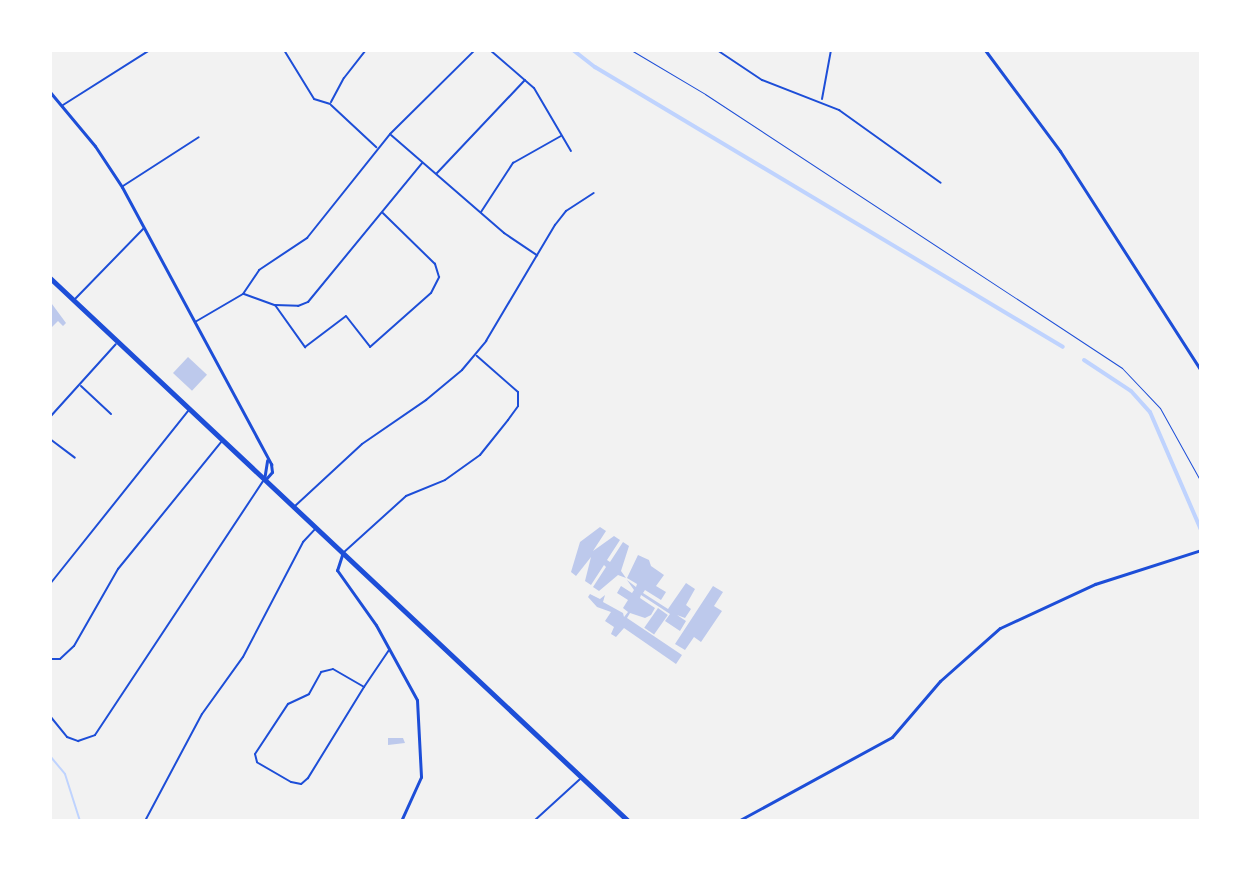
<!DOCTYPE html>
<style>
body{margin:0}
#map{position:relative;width:1251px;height:871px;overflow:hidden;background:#f2f2f2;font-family:Roboto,sans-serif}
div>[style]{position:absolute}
.stream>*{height:2px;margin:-1px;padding:0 1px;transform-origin:1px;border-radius:1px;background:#bfd3fe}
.canal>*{height:4px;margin:-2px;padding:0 2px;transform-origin:2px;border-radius:2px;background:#bfd3fe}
.building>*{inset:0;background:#bdc9ec;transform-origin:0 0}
.path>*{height:1px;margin:-0.5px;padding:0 0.5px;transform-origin:0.5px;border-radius:0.5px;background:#1d4ed8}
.minor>*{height:2px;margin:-1px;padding:0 1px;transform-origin:1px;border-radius:1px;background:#1d4ed8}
.tertiary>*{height:3px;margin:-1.5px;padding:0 1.5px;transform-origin:1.5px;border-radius:1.5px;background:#1d4ed8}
.trunk>*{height:5px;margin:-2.5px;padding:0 2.5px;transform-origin:2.5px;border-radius:2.5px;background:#1d4ed8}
span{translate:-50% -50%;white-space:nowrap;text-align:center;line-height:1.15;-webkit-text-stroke:6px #fff;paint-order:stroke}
.frame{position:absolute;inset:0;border:52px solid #fff;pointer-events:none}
</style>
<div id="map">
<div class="stream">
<div style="left:50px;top:756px;width:23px;rotate:50deg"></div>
<div style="left:65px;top:774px;width:49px;rotate:72.3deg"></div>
</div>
<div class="canal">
<div style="left:573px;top:50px;width:28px;rotate:38deg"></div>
<div style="left:595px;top:67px;width:545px;rotate:30.89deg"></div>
<div style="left:1084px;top:360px;width:56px;rotate:33.4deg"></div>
<div style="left:1131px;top:391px;width:28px;rotate:48deg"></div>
<div style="left:1150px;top:412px;width:129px;rotate:66.6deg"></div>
</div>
<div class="building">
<div style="clip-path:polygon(52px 304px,66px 323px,63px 326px,58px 321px,50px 329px)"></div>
<div style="left:188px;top:357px;width:26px;height:22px;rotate:43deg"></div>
<div style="clip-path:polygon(600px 527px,606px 531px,593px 551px,614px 536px,620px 540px,607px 560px,610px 562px,623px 542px,629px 546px,621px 571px,626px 578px,618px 575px,599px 591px,593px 587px,606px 567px,604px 565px,591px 585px,585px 581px,591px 557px,576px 576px,571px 572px,580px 542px)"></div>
<div style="clip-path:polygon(638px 555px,649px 560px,651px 566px,664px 575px,656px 586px,666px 592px,661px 600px,645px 590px,643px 593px,668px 609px,686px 583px,695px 589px,686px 605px,691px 609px,685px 618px,677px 615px,686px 621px,680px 631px,665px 621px,670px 614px,641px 595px,640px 598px,655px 608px,651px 615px,645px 618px,630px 613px,627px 618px,682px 655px,676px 664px,624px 628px,616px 637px,611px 634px,614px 627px,605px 621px,611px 612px,597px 607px,588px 597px,590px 594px,600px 599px,605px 595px,603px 602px,623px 613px,624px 617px,628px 612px,623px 608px,628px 600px,617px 593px,621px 586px,632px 593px,634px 590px,627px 580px,636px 587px,637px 584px,627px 578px)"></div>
<div style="clip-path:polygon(713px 586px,723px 592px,714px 606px,722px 611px,701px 642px,694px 637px,685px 650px,675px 644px)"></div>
<div style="left:658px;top:608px;width:12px;height:24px;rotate:35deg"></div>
<div style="clip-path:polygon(388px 738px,403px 738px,405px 743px,388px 745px)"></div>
</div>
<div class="path">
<div style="left:631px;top:50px;width:86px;rotate:30.7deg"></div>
<div style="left:705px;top:94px;width:499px;rotate:33.3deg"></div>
<div style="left:1122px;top:368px;width:55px;rotate:46.5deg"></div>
<div style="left:1160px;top:408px;width:85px;rotate:61deg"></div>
</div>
<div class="minor">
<div style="left:284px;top:50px;width:57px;rotate:58.5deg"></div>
<div style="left:314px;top:99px;width:17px;rotate:17deg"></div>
<div style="left:490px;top:50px;width:58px;rotate:40.8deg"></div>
<div style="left:534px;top:88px;width:73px;rotate:59.6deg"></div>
<div style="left:717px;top:50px;width:54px;rotate:33.7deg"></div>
<div style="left:762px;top:80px;width:83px;rotate:21.3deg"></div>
<div style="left:839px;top:110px;width:125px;rotate:35.6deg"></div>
<div style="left:822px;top:99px;width:50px;rotate:-79.6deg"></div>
<div style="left:331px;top:102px;width:27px;rotate:-62deg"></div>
<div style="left:344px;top:78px;width:36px;rotate:-52deg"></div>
<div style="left:63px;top:105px;width:103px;rotate:-32.3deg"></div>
<div style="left:331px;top:105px;width:62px;rotate:43deg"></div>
<div style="left:391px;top:135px;width:150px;rotate:40.9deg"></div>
<div style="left:504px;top:233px;width:40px;rotate:34deg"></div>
<div style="left:437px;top:173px;width:128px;rotate:-46.6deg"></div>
<div style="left:123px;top:186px;width:90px;rotate:-32.8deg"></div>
<div style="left:481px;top:212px;width:59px;rotate:-56.9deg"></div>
<div style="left:513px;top:163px;width:55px;rotate:-29.4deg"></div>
<div style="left:244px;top:294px;width:33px;rotate:20deg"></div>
<div style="left:275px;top:305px;width:23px;rotate:2deg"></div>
<div style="left:298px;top:306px;width:11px;rotate:-22deg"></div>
<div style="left:308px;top:302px;width:180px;rotate:-50.6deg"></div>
<div style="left:75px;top:299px;width:98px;rotate:-45.8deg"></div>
<div style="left:275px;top:305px;width:52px;rotate:54.5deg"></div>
<div style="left:305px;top:347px;width:51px;rotate:-37.1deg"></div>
<div style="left:346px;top:316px;width:39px;rotate:52deg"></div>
<div style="left:370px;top:347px;width:81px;rotate:-41.5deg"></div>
<div style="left:431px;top:293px;width:18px;rotate:-63deg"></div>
<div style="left:439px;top:277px;width:14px;rotate:-107deg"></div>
<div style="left:435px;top:264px;width:73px;rotate:-135.6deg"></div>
<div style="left:195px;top:322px;width:56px;rotate:-30.3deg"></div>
<div style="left:243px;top:294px;width:29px;rotate:-56deg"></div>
<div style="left:259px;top:270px;width:58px;rotate:-33.7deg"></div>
<div style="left:307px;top:238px;width:133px;rotate:-51.4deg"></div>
<div style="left:390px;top:134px;width:120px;rotate:-44.7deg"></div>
<div style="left:81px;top:386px;width:41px;rotate:43deg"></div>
<div style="left:50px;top:417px;width:98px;rotate:-47.9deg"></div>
<div style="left:50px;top:439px;width:31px;rotate:37deg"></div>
<div style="left:295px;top:506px;width:91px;rotate:-42.8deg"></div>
<div style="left:362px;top:444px;width:78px;rotate:-34.5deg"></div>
<div style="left:426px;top:400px;width:47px;rotate:-39.8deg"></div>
<div style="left:462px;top:370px;width:38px;rotate:-50deg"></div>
<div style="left:486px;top:341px;width:135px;rotate:-59.3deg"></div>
<div style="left:555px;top:225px;width:18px;rotate:-52deg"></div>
<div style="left:566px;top:211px;width:33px;rotate:-33deg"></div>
<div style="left:343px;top:553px;width:85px;rotate:-42.1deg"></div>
<div style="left:406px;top:496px;width:42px;rotate:-22.3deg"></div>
<div style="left:445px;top:480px;width:43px;rotate:-35.5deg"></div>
<div style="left:480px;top:455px;width:45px;rotate:-51.3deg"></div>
<div style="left:508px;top:420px;width:17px;rotate:-54deg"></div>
<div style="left:518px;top:406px;width:14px;rotate:-90deg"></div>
<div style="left:518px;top:392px;width:55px;rotate:-138.7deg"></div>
<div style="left:50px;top:584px;width:223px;rotate:-51.4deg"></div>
<div style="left:50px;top:659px;width:10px"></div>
<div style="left:60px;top:659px;width:19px;rotate:-43deg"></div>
<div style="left:74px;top:646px;width:89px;rotate:-60.3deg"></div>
<div style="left:118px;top:569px;width:165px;rotate:-50.9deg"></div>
<div style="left:333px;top:669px;width:36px;rotate:30deg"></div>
<div style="left:364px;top:687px;width:107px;rotate:121.6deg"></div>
<div style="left:308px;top:778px;width:9px;rotate:139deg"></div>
<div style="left:301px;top:784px;width:10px;rotate:-169deg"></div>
<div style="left:291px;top:782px;width:39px;rotate:-150deg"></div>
<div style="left:257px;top:762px;width:8px;rotate:-104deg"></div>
<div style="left:255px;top:754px;width:60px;rotate:-56.6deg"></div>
<div style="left:288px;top:704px;width:23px;rotate:-25deg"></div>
<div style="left:309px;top:694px;width:25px;rotate:-61deg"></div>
<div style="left:321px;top:672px;width:12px;rotate:-14deg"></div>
<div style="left:364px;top:687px;width:45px;rotate:-56deg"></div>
<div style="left:50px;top:716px;width:27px;rotate:51deg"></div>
<div style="left:67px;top:737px;width:12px;rotate:20deg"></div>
<div style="left:78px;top:741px;width:18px;rotate:-19deg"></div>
<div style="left:95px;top:735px;width:305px;rotate:-56.5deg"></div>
<div style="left:145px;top:821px;width:121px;rotate:-62deg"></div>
<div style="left:202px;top:714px;width:70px;rotate:-54.3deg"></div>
<div style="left:243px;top:657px;width:130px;rotate:-62.4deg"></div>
<div style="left:303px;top:542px;width:18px;rotate:-47deg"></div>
<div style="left:534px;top:821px;width:62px;rotate:-42.4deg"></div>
</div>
<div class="tertiary">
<div style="left:985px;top:50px;width:126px;rotate:53.4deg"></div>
<div style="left:1060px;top:151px;width:261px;rotate:57.3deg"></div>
<div style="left:50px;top:92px;width:70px;rotate:50.2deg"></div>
<div style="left:95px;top:146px;width:49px;rotate:56.6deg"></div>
<div style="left:122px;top:187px;width:315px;rotate:61.7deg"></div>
<div style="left:271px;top:464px;width:8px;rotate:83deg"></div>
<div style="left:272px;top:472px;width:9px;rotate:131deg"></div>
<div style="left:264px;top:480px;width:20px;rotate:-81deg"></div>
<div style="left:342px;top:555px;width:16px;rotate:108deg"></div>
<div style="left:337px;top:570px;width:67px;rotate:54.7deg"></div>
<div style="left:376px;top:625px;width:85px;rotate:61.3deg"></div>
<div style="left:417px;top:700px;width:77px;rotate:87deg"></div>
<div style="left:421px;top:777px;width:48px;rotate:114.4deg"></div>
<div style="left:738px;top:821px;width:175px;rotate:-28.6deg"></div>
<div style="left:892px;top:737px;width:74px;rotate:-49.4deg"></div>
<div style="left:940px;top:681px;width:80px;rotate:-41.5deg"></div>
<div style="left:1000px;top:628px;width:105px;rotate:-24.9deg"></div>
<div style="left:1095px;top:584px;width:111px;rotate:-17.8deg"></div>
</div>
<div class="trunk">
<div style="left:50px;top:278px;width:793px;rotate:43.21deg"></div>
</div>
<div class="frame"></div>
</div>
